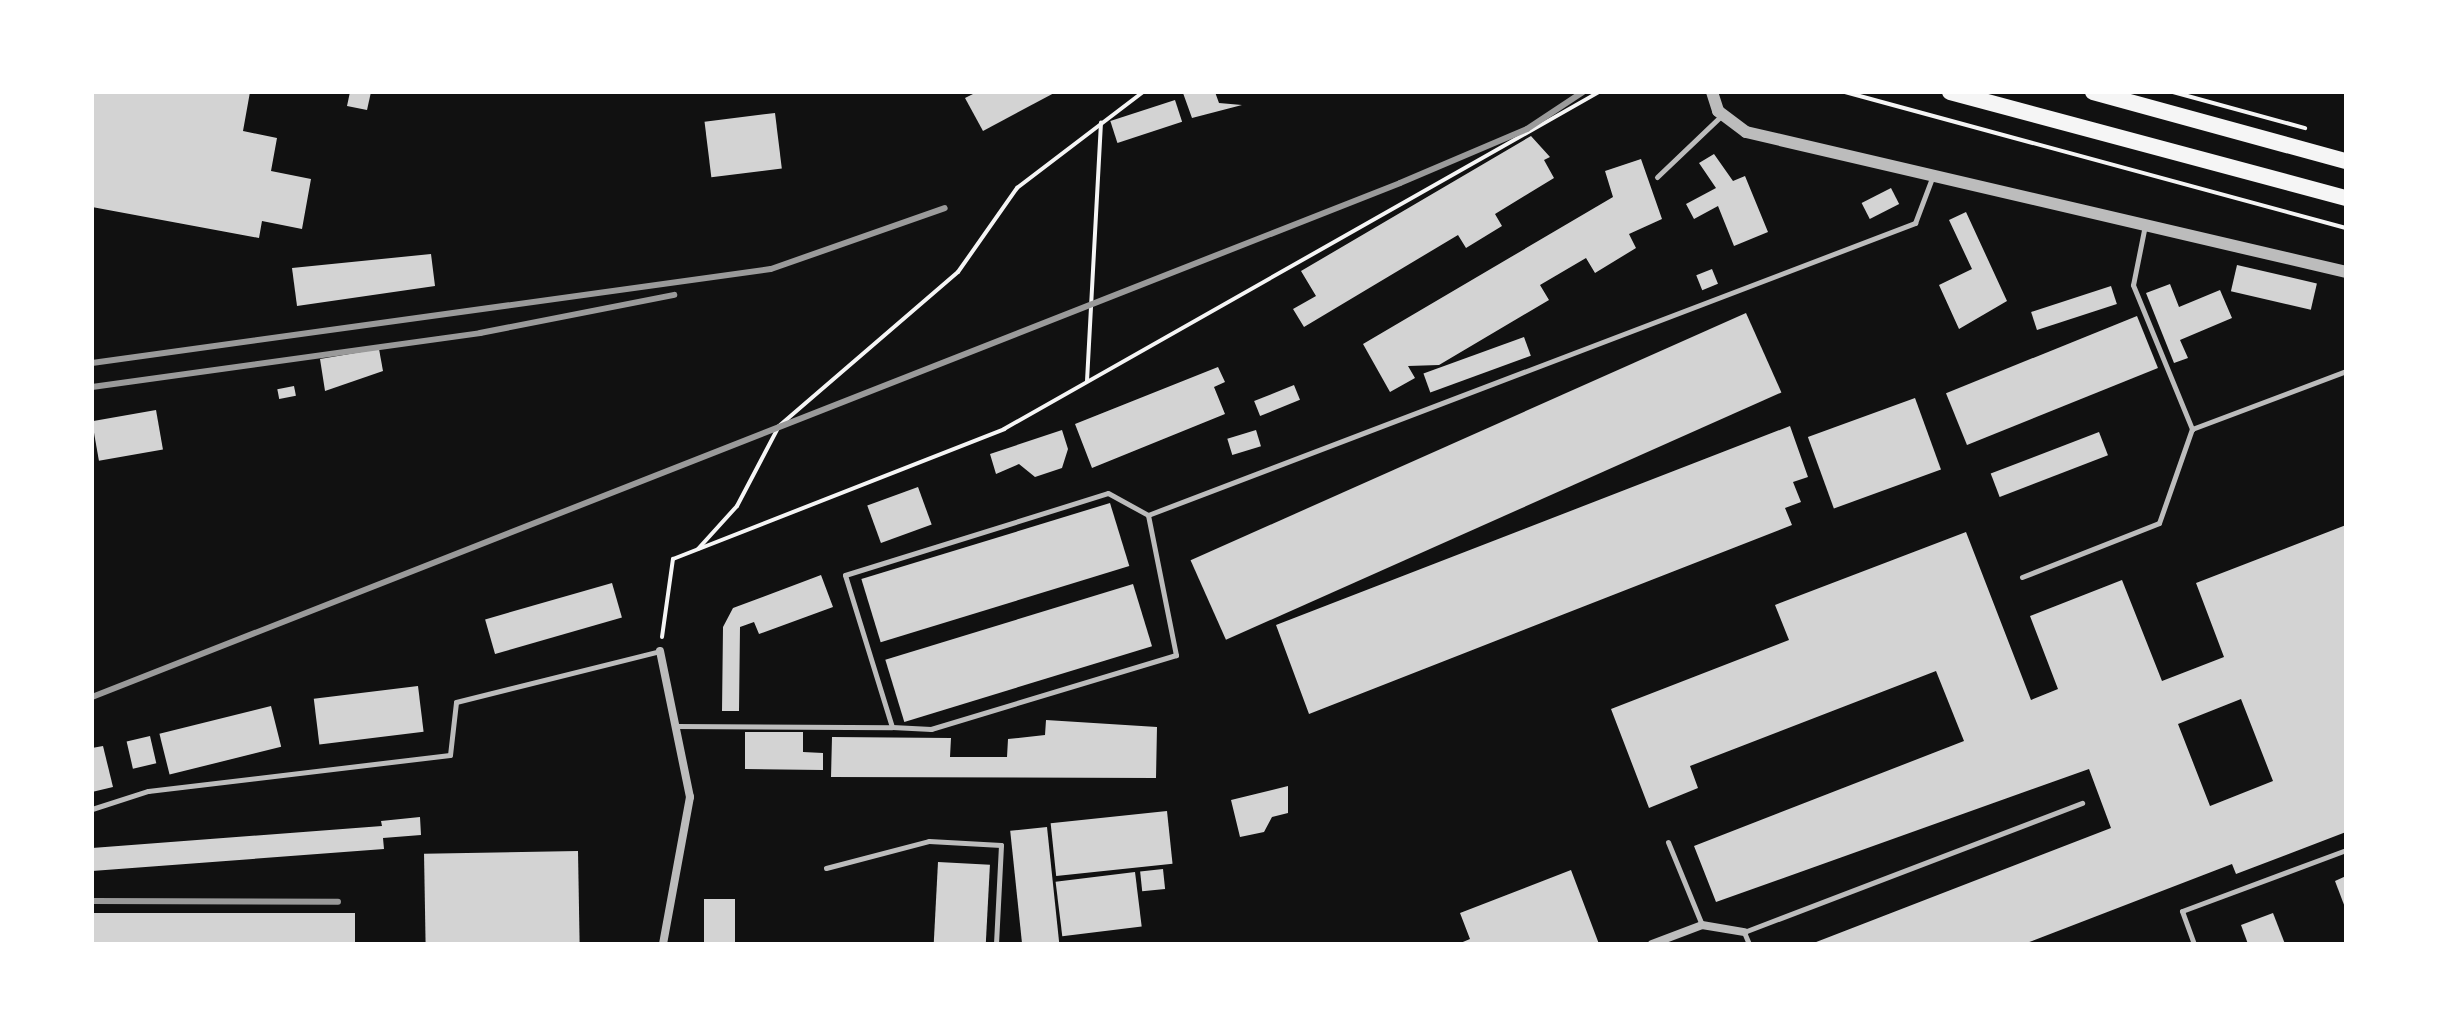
<!DOCTYPE html>
<style>
body{margin:0}
#map{position:relative;width:2438px;height:1036px;overflow:hidden;background:#111;font-family:"PT Sans Narrow",sans-serif}
div>[style]{position:absolute}
.building>*{inset:0;background:#d3d3d3;transform-origin:0 0}
.path>*{height:4px;margin:-2px;padding:0 2px;transform-origin:2px;border-radius:2px;background:#f5f5f5}
.service>*{height:5px;margin:-2.5px;padding:0 2.5px;transform-origin:2.5px;border-radius:2.5px;background:#bcbcbc}
.minor>*{height:8px;margin:-4px;padding:0 4px;transform-origin:4px;border-radius:4px;background:#bcbcbc}
.tertiary>*{height:12px;margin:-6px;padding:0 6px;transform-origin:6px;border-radius:6px;background:#bcbcbc}
.primary>*{height:16px;margin:-8px;padding:0 8px;transform-origin:8px;border-radius:8px;background:#f5f5f5}
.rail>*{height:6px;margin:-3px;padding:0 3px;transform-origin:3px;border-radius:3px;background:#9a9a9a}
span{translate:-50% -50%;white-space:nowrap;text-align:center;line-height:1.15;-webkit-text-stroke:8px #fff;paint-order:stroke}
.frame{position:absolute;inset:0;border:94px solid #fff;pointer-events:none}
</style>
<div id="map">
<div class="building">
<div style="clip-path:polygon(92px 92px,250px 92px,243px 131px,277px 138px,271px 171px,311px 179px,302px 229px,262px 221px,259px 238px,92px 207px)"></div>
<div style="clip-path:polygon(350px 92px,371px 92px,367px 110px,347px 106px)"></div>
<div style="clip-path:polygon(977px 92px,1056px 92px,983px 131px,965px 98px)"></div>
<div style="clip-path:polygon(1215px 92px,1219px 103px,1242px 105px,1192px 118px,1183px 93px)"></div>
<div style="left:1175px;top:100px;width:23px;height:68px;rotate:72deg"></div>
<div style="left:775px;top:113px;width:56px;height:71px;rotate:83deg"></div>
<div style="clip-path:polygon(1531px 136px,1550px 157px,1544px 160px,1554px 178px,1495px 214px,1502px 226px,1466px 248px,1458px 235px,1304px 327px,1293px 309px,1316px 296px,1301px 271px)"></div>
<div style="clip-path:polygon(1714px 154px,1733px 181px,1745px 176px,1768px 232px,1734px 246px,1718px 206px,1694px 219px,1686px 204px,1716px 188px,1699px 163px)"></div>
<div style="clip-path:polygon(1641px 159px,1662px 219px,1629px 234px,1636px 248px,1595px 273px,1586px 258px,1540px 285px,1549px 300px,1439px 365px,1408px 366px,1415px 378px,1390px 392px,1363px 344px,1613px 197px,1605px 171px)"></div>
<div style="left:1891px;top:188px;width:18px;height:33px;rotate:63deg"></div>
<div style="clip-path:polygon(1966px 212px,2007px 301px,1959px 329px,1939px 285px,1972px 269px,1949px 220px)"></div>
<div style="clip-path:polygon(431px 254px,435px 286px,297px 306px,292px 268px)"></div>
<div style="left:2237px;top:265px;width:82px;height:27px;rotate:13deg"></div>
<div style="left:1712px;top:269px;width:16px;height:17px;rotate:68deg"></div>
<div style="clip-path:polygon(2170px 284px,2179px 307px,2220px 290px,2232px 318px,2180px 340px,2188px 358px,2174px 363px,2146px 293px)"></div>
<div style="left:2111px;top:286px;width:19px;height:84px;rotate:72deg"></div>
<div style="left:1746px;top:313px;width:87px;height:608px;rotate:66deg"></div>
<div style="left:2137px;top:316px;width:56px;height:206px;rotate:68deg"></div>
<div style="left:1524px;top:337px;width:20px;height:107px;rotate:70deg"></div>
<div style="clip-path:polygon(379px 349px,383px 371px,325px 391px,320px 359px)"></div>
<div style="clip-path:polygon(1218px 367px,1225px 382px,1214px 387px,1225px 414px,1092px 468px,1075px 424px)"></div>
<div style="left:1294px;top:385px;width:16px;height:43px;rotate:68deg"></div>
<div style="left:294px;top:386px;width:10px;height:17px;rotate:79deg"></div>
<div style="left:1915px;top:398px;width:76px;height:114px;rotate:70deg"></div>
<div style="left:156px;top:410px;width:40px;height:65px;rotate:80deg"></div>
<div style="clip-path:polygon(1790px 426px,1808px 477px,1793px 482px,1801px 502px,1785px 508px,1792px 525px,1309px 714px,1276px 625px)"></div>
<div style="clip-path:polygon(1062px 430px,1068px 449px,1062px 468px,1035px 477px,1019px 464px,996px 474px,990px 454px)"></div>
<div style="left:1256px;top:430px;width:17px;height:30px;rotate:73deg"></div>
<div style="left:2099px;top:432px;width:25px;height:116px;rotate:69deg"></div>
<div style="left:918px;top:487px;width:40px;height:54px;rotate:70deg"></div>
<div style="left:1110px;top:503px;width:66px;height:260px;rotate:73deg"></div>
<div style="clip-path:polygon(evenodd,2346px 525px,2346px 832px,2236px 874px,2232px 864px,2024px 944px,1811px 944px,2111px 828px,2089px 769px,1716px 902px,1694px 846px,1964px 741px,1936px 671px,1690px 766px,1698px 788px,1649px 808px,1611px 709px,1789px 640px,1775px 605px,1966px 532px,2031px 700px,2058px 689px,2030px 616px,2122px 580px,2162px 681px,2224px 657px,2196px 583px,2346px 525px,2241px 699px,2273px 781px,2210px 806px,2178px 724px,2241px 699px)"></div>
<div style="clip-path:polygon(821px 575px,833px 607px,759px 634px,754px 622px,740px 627px,739px 711px,722px 711px,723px 627px,733px 608px)"></div>
<div style="left:612px;top:583px;width:36px;height:132px;rotate:74deg"></div>
<div style="left:1133px;top:584px;width:65px;height:259px;rotate:73deg"></div>
<div style="left:418px;top:686px;width:46px;height:105px;rotate:83deg"></div>
<div style="left:271px;top:706px;width:42px;height:115px;rotate:76deg"></div>
<div style="clip-path:polygon(1046px 720px,1157px 727px,1156px 778px,831px 777px,832px 737px,951px 738px,950px 757px,1007px 757px,1008px 739px,1045px 735px)"></div>
<div style="clip-path:polygon(745px 732px,803px 732px,803px 752px,823px 753px,823px 770px,745px 769px)"></div>
<div style="left:150px;top:736px;width:28px;height:24px;rotate:77deg"></div>
<div style="clip-path:polygon(103px 746px,113px 787px,92px 792px,92px 748px)"></div>
<div style="clip-path:polygon(1288px 786px,1288px 813px,1272px 817px,1264px 832px,1240px 837px,1231px 800px)"></div>
<div style="left:1167px;top:811px;width:53px;height:117px;rotate:84deg"></div>
<div style="clip-path:polygon(420px 817px,421px 835px,383px 838px,384px 849px,92px 871px,92px 848px,382px 826px,381px 821px)"></div>
<div style="left:1047px;top:827px;width:118px;height:37px;rotate:84deg"></div>
<div style="left:578px;top:851px;width:93px;height:154px;rotate:89deg"></div>
<div style="left:938px;top:862px;width:52px;height:82px;rotate:3deg"></div>
<div style="left:1163px;top:869px;width:20px;height:23px;rotate:84deg"></div>
<div style="clip-path:polygon(1571px 870px,1599px 944px,1458px 944px,1470px 939px,1460px 913px)"></div>
<div style="left:1135px;top:872px;width:55px;height:80px;rotate:83deg"></div>
<div style="clip-path:polygon(2346px 876px,2346px 910px,2335px 881px)"></div>
<div style="left:704px;top:899px;width:31px;height:45px"></div>
<div style="left:92px;top:913px;width:263px;height:31px"></div>
<div style="clip-path:polygon(2273px 913px,2285px 944px,2248px 944px,2241px 925px)"></div>
</div>
<div class="path">
<div style="left:1845px;top:92px;width:519px;rotate:15.19deg"></div>
<div style="left:2173px;top:92px;width:137px;rotate:15.3deg"></div>
<div style="left:1087px;top:381px;width:259px;rotate:-86.9deg"></div>
<div style="left:698px;top:549px;width:58px;rotate:-47.8deg"></div>
<div style="left:737px;top:506px;width:90px;rotate:-62.3deg"></div>
<div style="left:779px;top:426px;width:236px;rotate:-40.7deg"></div>
<div style="left:958px;top:272px;width:103px;rotate:-54.9deg"></div>
<div style="left:1017px;top:188px;width:158px;rotate:-37.3deg"></div>
<div style="left:662px;top:637px;width:79px;rotate:-82deg"></div>
<div style="left:673px;top:559px;width:356px;rotate:-21.4deg"></div>
<div style="left:1004px;top:429px;width:684px;rotate:-29.53deg"></div>
</div>
<div class="service">
<div style="left:1657px;top:177px;width:90px;rotate:-43.6deg"></div>
<div style="left:2145px;top:225px;width:61px;rotate:101.3deg"></div>
<div style="left:2133px;top:285px;width:156px;rotate:67.7deg"></div>
<div style="left:2192px;top:429px;width:165px;rotate:-20.6deg"></div>
<div style="left:1148px;top:515px;width:143px;rotate:78.7deg"></div>
<div style="left:1176px;top:655px;width:256px;rotate:163.2deg"></div>
<div style="left:931px;top:729px;width:39px;rotate:-177deg"></div>
<div style="left:892px;top:727px;width:159px;rotate:-107.2deg"></div>
<div style="left:845px;top:575px;width:275px;rotate:-17.3deg"></div>
<div style="left:1108px;top:493px;width:46px;rotate:28.8deg"></div>
<div style="left:1148px;top:515px;width:821px;rotate:-20.84deg"></div>
<div style="left:1915px;top:223px;width:51px;rotate:-69.4deg"></div>
<div style="left:2022px;top:577px;width:147px;rotate:-21.5deg"></div>
<div style="left:2159px;top:523px;width:100px;rotate:-70.7deg"></div>
<div style="left:676px;top:726px;width:216px;rotate:0.3deg"></div>
<div style="left:92px;top:809px;width:59px;rotate:-17.8deg"></div>
<div style="left:148px;top:791px;width:304px;rotate:-6.8deg"></div>
<div style="left:450px;top:755px;width:53px;rotate:-83.5deg"></div>
<div style="left:456px;top:702px;width:210px;rotate:-14deg"></div>
<div style="left:1668px;top:842px;width:90px;rotate:67.7deg"></div>
<div style="left:826px;top:868px;width:106px;rotate:-14.7deg"></div>
<div style="left:929px;top:841px;width:72px;rotate:3.2deg"></div>
<div style="left:1001px;top:845px;width:99px;rotate:92.9deg"></div>
<div style="left:1749px;top:944px;width:13px;rotate:-113deg"></div>
<div style="left:1744px;top:932px;width:362px;rotate:-20.9deg"></div>
<div style="left:2194px;top:944px;width:35px;rotate:-110deg"></div>
<div style="left:2182px;top:911px;width:175px;rotate:-20.4deg"></div>
</div>
<div class="minor">
<div style="left:660px;top:651px;width:149px;rotate:78.4deg"></div>
<div style="left:690px;top:797px;width:149px;rotate:100.4deg"></div>
<div style="left:1652px;top:944px;width:53px;rotate:-20.8deg"></div>
<div style="left:1702px;top:925px;width:43px;rotate:9.5deg"></div>
</div>
<div class="tertiary">
<div style="left:1712px;top:92px;width:20px;rotate:72deg"></div>
<div style="left:1718px;top:111px;width:35px;rotate:37deg"></div>
<div style="left:1746px;top:132px;width:616px;rotate:13.13deg"></div>
</div>
<div class="primary">
<div style="left:1950px;top:92px;width:410px;rotate:15deg"></div>
<div style="left:2093px;top:92px;width:262px;rotate:15.3deg"></div>
</div>
<div class="rail">
<div style="left:92px;top:363px;width:685px;rotate:-7.88deg"></div>
<div style="left:771px;top:269px;width:184px;rotate:-19.3deg"></div>
<div style="left:92px;top:387px;width:392px;rotate:-7.9deg"></div>
<div style="left:480px;top:333px;width:198px;rotate:-11.1deg"></div>
<div style="left:92px;top:697px;width:1405px;rotate:-21.45deg"></div>
<div style="left:1400px;top:183px;width:138px;rotate:-23deg"></div>
<div style="left:1527px;top:129px;width:67px;rotate:-33.5deg"></div>
<div style="left:92px;top:901px;width:246px;rotate:0.2deg"></div>
</div>
<div class="frame"></div>
</div>
